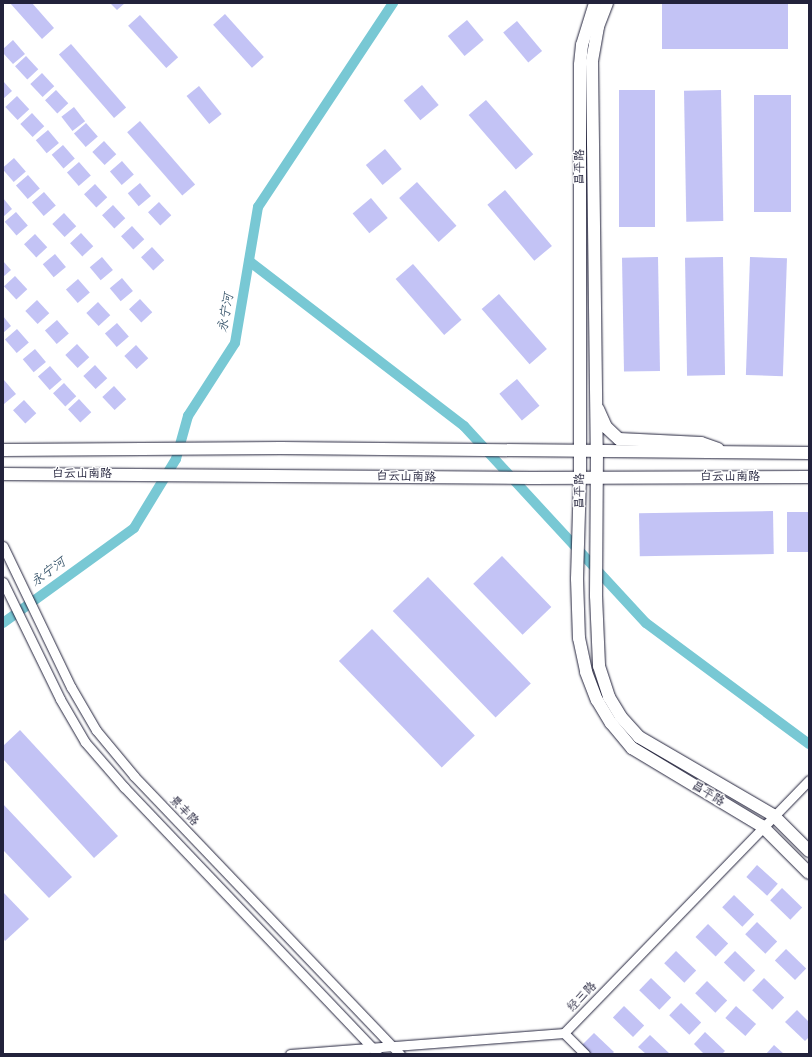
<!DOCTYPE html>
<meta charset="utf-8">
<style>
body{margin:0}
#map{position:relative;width:812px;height:1057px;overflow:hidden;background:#fff;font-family:Kalam,"LXGW WenKai TC",sans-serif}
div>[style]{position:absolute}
.canal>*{height:10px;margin:-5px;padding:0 5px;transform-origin:5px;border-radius:5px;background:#78c8d4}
.building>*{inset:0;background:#c3c3f5;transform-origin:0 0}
.roads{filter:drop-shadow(0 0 1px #22223b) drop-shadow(0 0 1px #22223b)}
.minor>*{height:9px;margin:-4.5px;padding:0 4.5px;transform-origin:4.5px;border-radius:4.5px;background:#fff}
.major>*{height:12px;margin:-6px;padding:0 6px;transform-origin:6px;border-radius:6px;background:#fff}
span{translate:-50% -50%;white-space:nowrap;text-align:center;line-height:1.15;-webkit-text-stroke:3px #fff;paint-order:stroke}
.street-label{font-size:12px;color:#22223b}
.water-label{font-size:13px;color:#405c71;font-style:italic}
.frame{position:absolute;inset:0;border:4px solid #22223b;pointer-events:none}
</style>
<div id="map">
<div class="canal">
<div style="left:249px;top:261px;width:271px;rotate:37.5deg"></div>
<div style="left:464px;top:426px;width:268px;rotate:47.3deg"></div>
<div style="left:646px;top:623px;width:203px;rotate:36.6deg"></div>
<div style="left:3px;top:623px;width:162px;rotate:-35.9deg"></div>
<div style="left:134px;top:528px;width:81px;rotate:-58.7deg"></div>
<div style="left:176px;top:459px;width:45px;rotate:-74.4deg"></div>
<div style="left:188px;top:416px;width:87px;rotate:-57.2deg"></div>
<div style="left:235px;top:343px;width:138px;rotate:-80.4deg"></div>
<div style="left:258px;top:207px;width:245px;rotate:-56.5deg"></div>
</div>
<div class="building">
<div style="clip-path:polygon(10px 3px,32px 3px,54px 28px,42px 39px)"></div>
<div style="clip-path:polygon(110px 3px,125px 3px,117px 10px)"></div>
<div style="left:662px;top:3px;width:126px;height:46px"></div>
<div style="left:225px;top:14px;width:58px;height:16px;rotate:48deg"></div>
<div style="left:140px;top:15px;width:57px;height:16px;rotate:48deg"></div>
<div style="left:467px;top:20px;width:26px;height:25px;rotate:50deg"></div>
<div style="left:517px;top:21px;width:39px;height:18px;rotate:50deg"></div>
<div style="clip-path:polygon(13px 40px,25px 54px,13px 64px,3px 53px,3px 49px)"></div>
<div style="left:71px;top:44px;width:84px;height:16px;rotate:49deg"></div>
<div style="left:26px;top:56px;width:18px;height:15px;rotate:47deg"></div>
<div style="left:42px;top:73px;width:18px;height:16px;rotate:47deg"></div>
<div style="clip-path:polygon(3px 81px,12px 91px,3px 99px)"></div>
<div style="left:422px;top:85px;width:26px;height:24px;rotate:50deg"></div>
<div style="left:199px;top:86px;width:36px;height:16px;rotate:51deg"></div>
<div style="left:56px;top:90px;width:18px;height:15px;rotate:47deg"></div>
<div style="left:619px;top:90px;width:36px;height:137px"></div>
<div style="left:721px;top:90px;width:131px;height:37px;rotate:89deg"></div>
<div style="left:754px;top:95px;width:37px;height:117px"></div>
<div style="left:17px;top:96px;width:18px;height:16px;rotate:47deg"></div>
<div style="left:486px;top:100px;width:72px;height:23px;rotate:49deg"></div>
<div style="left:74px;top:107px;width:18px;height:16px;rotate:52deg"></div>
<div style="left:32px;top:113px;width:18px;height:16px;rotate:47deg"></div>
<div style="left:140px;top:121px;width:84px;height:17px;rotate:49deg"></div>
<div style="left:86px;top:123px;width:18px;height:16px;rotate:49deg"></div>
<div style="left:48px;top:130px;width:17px;height:16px;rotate:50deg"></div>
<div style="left:104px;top:141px;width:18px;height:16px;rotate:47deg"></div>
<div style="left:63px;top:145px;width:18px;height:15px;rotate:49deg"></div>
<div style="left:385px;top:149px;width:26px;height:25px;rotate:50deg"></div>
<div style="left:14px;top:158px;width:18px;height:16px;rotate:49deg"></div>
<div style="left:122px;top:161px;width:18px;height:16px;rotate:49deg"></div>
<div style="left:79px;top:162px;width:18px;height:16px;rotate:49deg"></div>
<div style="left:28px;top:175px;width:18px;height:16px;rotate:49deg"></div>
<div style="left:417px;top:182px;width:59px;height:24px;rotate:48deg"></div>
<div style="left:140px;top:183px;width:17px;height:16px;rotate:50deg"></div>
<div style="left:95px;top:184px;width:18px;height:15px;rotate:47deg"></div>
<div style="left:505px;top:190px;width:73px;height:23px;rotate:50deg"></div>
<div style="left:44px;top:192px;width:18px;height:16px;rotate:49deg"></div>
<div style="clip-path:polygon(3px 198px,12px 209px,3px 217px)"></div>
<div style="left:371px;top:198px;width:26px;height:24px;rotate:50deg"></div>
<div style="left:159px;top:202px;width:18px;height:15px;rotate:47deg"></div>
<div style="left:113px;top:205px;width:18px;height:15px;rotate:47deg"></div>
<div style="left:16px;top:212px;width:18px;height:15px;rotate:49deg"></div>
<div style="left:64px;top:213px;width:18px;height:16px;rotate:47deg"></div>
<div style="left:132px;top:226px;width:18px;height:15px;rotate:47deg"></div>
<div style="left:81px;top:233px;width:18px;height:15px;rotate:47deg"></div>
<div style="left:35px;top:234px;width:18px;height:15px;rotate:47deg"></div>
<div style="left:152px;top:247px;width:18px;height:15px;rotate:47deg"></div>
<div style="left:55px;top:254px;width:17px;height:16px;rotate:50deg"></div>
<div style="left:102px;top:257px;width:17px;height:16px;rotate:50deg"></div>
<div style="left:658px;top:257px;width:114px;height:36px;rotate:89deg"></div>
<div style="left:723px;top:257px;width:118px;height:38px;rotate:89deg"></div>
<div style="left:750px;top:257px;width:37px;height:118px;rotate:2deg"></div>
<div style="clip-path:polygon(3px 261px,11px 270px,3px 277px)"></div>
<div style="left:413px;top:264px;width:74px;height:23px;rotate:49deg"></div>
<div style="left:15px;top:276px;width:18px;height:15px;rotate:47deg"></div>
<div style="left:122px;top:278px;width:17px;height:16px;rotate:50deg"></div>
<div style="left:78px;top:279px;width:18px;height:16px;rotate:49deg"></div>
<div style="left:499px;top:294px;width:73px;height:23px;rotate:49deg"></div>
<div style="left:140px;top:299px;width:18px;height:15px;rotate:47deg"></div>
<div style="left:37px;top:300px;width:18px;height:16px;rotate:47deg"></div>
<div style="left:98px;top:302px;width:18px;height:16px;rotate:47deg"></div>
<div style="clip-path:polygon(3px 316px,11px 326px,3px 333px)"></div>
<div style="left:57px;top:320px;width:18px;height:16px;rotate:49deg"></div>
<div style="left:117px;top:323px;width:18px;height:16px;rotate:49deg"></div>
<div style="left:17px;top:329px;width:18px;height:16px;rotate:49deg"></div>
<div style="left:77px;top:344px;width:18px;height:16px;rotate:47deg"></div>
<div style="left:136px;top:345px;width:18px;height:16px;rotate:47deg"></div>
<div style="left:35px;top:349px;width:17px;height:16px;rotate:50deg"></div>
<div style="left:95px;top:365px;width:18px;height:16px;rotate:47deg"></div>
<div style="left:50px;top:366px;width:18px;height:16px;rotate:49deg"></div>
<div style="left:517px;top:379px;width:35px;height:23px;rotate:50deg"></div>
<div style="clip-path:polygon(4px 380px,16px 394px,4px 404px,3px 403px)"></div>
<div style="left:64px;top:383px;width:18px;height:15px;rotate:47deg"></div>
<div style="left:114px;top:386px;width:18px;height:16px;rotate:47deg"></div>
<div style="left:79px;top:399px;width:18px;height:15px;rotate:47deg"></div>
<div style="left:24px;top:400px;width:18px;height:15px;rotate:47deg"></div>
<div style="left:773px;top:511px;width:43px;height:134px;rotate:89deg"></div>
<div style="left:787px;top:512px;width:22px;height:40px"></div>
<div style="left:502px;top:556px;width:71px;height:40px;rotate:46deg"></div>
<div style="left:428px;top:577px;width:148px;height:49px;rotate:46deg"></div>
<div style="left:372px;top:629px;width:148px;height:46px;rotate:46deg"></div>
<div style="clip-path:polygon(20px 730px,118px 836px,94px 858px,3px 759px,3px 746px)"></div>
<div style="clip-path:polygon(3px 804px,72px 877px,49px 898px,3px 850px)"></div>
<div style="left:757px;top:865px;width:28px;height:16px;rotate:42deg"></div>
<div style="left:782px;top:888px;width:28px;height:17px;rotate:44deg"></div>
<div style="clip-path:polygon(3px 892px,29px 919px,5px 941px,3px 938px)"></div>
<div style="left:734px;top:895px;width:28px;height:17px;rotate:44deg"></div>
<div style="left:757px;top:922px;width:28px;height:17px;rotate:44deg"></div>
<div style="left:708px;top:924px;width:28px;height:18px;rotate:44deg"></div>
<div style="left:786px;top:949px;width:28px;height:16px;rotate:44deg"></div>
<div style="left:676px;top:951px;width:28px;height:17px;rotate:44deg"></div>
<div style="left:735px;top:951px;width:28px;height:16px;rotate:44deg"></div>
<div style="left:651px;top:978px;width:28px;height:17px;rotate:44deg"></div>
<div style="left:764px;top:978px;width:28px;height:17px;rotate:44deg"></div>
<div style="left:707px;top:981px;width:28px;height:17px;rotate:44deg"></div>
<div style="left:681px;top:1003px;width:28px;height:17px;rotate:44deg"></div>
<div style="left:624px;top:1006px;width:28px;height:16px;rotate:44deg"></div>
<div style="left:736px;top:1006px;width:27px;height:16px;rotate:42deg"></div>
<div style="clip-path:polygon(797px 1010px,809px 1022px,809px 1037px,805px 1041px,785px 1022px)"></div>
<div style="clip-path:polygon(705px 1032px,725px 1051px,722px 1054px,704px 1054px,694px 1044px)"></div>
<div style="clip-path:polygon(594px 1033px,614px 1052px,612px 1054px,591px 1054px,582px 1045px)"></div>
<div style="clip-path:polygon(650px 1035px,670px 1054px,646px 1054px,638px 1047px)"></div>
<div style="clip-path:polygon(774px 1045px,784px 1054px,766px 1054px)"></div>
</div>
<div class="roads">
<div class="minor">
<div style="left:3px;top:546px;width:157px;rotate:64.3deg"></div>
<div style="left:71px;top:687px;width:50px;rotate:59.8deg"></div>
<div style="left:96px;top:730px;width:60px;rotate:50.4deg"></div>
<div style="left:134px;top:776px;width:385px;rotate:46.3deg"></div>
<div style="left:3px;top:582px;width:130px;rotate:64deg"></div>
<div style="left:60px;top:699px;width:50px;rotate:59.8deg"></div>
<div style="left:85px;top:742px;width:60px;rotate:49.1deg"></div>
<div style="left:124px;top:787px;width:366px;rotate:46.4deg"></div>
<div style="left:564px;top:1033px;width:30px;rotate:45deg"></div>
<div style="left:290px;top:1054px;width:275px;rotate:-4.4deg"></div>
<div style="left:564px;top:1033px;width:352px;rotate:-45.9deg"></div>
</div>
<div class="major">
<div style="left:595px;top:3px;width:44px;rotate:107.2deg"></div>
<div style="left:582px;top:45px;width:20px;rotate:96deg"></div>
<div style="left:580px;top:65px;width:412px;rotate:90deg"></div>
<div style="left:580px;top:477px;width:102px;rotate:91.7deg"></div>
<div style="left:577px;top:579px;width:59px;rotate:88.1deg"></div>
<div style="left:579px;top:638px;width:35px;rotate:78deg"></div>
<div style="left:586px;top:672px;width:30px;rotate:69deg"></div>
<div style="left:597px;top:700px;width:27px;rotate:59deg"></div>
<div style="left:611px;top:723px;width:33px;rotate:50deg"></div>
<div style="left:632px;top:748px;width:152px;rotate:31deg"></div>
<div style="left:762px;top:826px;width:66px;rotate:45deg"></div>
<div style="left:607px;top:3px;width:26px;rotate:111deg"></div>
<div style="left:598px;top:27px;width:36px;rotate:100deg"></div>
<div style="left:592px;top:62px;width:389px;rotate:89.3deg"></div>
<div style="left:597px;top:451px;width:145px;rotate:90.4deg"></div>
<div style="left:596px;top:596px;width:70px;rotate:87.5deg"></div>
<div style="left:599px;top:666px;width:33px;rotate:72deg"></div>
<div style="left:609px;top:697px;width:23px;rotate:59deg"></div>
<div style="left:621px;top:717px;width:27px;rotate:48deg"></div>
<div style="left:639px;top:737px;width:155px;rotate:30.2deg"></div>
<div style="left:773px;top:815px;width:51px;rotate:45deg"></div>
<div style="left:598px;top:409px;width:20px;rotate:66deg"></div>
<div style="left:606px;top:427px;width:18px;rotate:43deg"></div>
<div style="left:619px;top:439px;width:82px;rotate:2.8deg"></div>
<div style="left:701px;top:443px;width:18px;rotate:19deg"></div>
<div style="left:3px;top:450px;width:278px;rotate:-0.4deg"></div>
<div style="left:281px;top:448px;width:528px;rotate:0.54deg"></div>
<div style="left:3px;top:474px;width:528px;rotate:0.43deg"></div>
<div style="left:531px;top:478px;width:278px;rotate:-0.2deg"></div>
</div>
</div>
<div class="street-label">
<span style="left:580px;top:167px;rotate:-90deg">昌平路</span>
<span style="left:82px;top:474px">白云山南路</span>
<span style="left:406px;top:477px;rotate:1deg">白云山南路</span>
<span style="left:730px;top:477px">白云山南路</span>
<span style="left:580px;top:491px;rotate:-90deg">昌平路</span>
<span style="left:708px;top:794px;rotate:31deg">昌平路</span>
<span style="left:184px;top:811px;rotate:46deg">景丰路</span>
<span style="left:582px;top:997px;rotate:-46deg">经三路</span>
</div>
<div class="water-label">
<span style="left:227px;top:313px;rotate:-80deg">永宁河</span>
<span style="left:49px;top:573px;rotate:-36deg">永宁河</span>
</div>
<div class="frame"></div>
</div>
